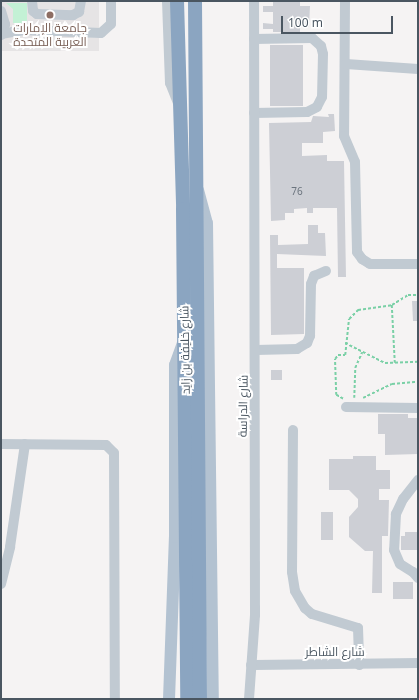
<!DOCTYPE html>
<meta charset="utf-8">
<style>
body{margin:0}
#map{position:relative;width:419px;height:700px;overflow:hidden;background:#f5f3f3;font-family:"Noto Sans",Cairo,sans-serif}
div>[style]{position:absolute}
.education>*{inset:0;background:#e6e4e5;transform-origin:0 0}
.green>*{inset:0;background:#c3f1d5}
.building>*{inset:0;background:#cdcfd5;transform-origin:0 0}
.path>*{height:1.5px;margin-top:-0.75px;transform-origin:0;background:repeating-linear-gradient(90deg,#7ad0a6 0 3px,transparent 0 5px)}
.minor>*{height:10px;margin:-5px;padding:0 5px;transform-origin:5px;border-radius:5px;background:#c1cad2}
.major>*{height:12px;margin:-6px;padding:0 6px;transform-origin:6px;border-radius:6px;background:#b3c2d1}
.highway>*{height:14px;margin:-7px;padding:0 7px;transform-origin:7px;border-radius:7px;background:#8ba5c1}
.dots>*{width:11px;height:11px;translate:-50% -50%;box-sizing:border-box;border:2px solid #fff;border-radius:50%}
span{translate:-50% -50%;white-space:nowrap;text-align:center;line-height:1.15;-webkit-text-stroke:4px #fff;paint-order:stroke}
.number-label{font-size:10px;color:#6b747e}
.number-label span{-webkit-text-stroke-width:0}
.education-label{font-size:12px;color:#785e54}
.street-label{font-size:12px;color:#4a5661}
.frame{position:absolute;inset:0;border:2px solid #4a5661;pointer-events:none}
.scale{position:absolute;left:281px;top:16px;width:112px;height:18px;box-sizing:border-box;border:2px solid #4a5661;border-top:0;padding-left:5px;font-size:12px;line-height:14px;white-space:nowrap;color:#4a5661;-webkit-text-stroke:3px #fff;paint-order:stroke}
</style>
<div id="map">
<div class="education">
<div style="left:1px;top:1px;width:98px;height:50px"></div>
</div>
<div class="green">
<div style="clip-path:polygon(6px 3px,27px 3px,27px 23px,13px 23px,13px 9px)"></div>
</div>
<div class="building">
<div style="clip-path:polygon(273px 2px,300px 2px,300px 6px,310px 6px,309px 27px,300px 26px,300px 32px,273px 32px,273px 29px,263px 29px,263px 23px,273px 24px,273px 12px,263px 12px,263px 6px,273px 6px)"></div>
<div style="left:270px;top:45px;width:33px;height:61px"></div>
<div style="clip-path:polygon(328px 114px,334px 114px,335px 131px,323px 132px,323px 143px,302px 143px,302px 156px,327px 155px,327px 161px,344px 161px,346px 277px,338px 277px,337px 208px,313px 208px,313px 213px,307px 213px,307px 208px,294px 209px,294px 213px,285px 213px,285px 220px,271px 221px,269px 123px,311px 122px,313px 116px,329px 117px)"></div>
<div style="clip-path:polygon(308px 225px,318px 225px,318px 233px,325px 233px,326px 256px,277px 254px,277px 268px,304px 268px,304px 334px,271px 335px,270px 235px,278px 235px,278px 245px,308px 244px)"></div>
<div style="clip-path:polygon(412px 301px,418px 301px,418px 321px,413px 321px)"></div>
<div style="left:271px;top:370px;width:11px;height:10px"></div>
<div style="clip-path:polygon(378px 414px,408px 414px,408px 418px,418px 418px,418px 454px,385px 455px,385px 434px,378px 434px)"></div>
<div style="clip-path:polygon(353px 456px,376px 456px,376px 470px,390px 470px,390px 489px,379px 489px,379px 500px,389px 500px,388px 536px,382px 536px,382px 593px,372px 593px,373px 551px,365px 551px,349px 537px,349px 517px,358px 507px,358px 499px,349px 490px,329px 490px,329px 459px,353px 459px)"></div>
<div style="left:321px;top:512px;width:12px;height:28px"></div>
<div style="clip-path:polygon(405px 532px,417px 532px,418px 550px,401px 550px,401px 536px,405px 536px)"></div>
<div style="left:393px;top:582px;width:20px;height:17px"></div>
</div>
<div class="path">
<div style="left:392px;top:305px;width:58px;rotate:87deg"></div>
<div style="left:345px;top:343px;width:45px;rotate:26.6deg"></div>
<div style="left:385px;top:363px;width:33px;rotate:-2deg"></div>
<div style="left:354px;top:398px;width:30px;rotate:-88deg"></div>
<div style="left:355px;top:368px;width:17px;rotate:-66deg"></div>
<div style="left:363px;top:398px;width:32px;rotate:-26deg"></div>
<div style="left:392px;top:384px;width:25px;rotate:-5deg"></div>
<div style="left:343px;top:399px;width:8px;rotate:-150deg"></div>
<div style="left:336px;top:395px;width:36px;rotate:-92deg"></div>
<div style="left:335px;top:359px;width:5px;rotate:-53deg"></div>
<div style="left:338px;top:355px;width:7px"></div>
<div style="left:345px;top:355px;width:36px;rotate:-84deg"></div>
<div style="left:349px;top:319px;width:13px;rotate:-45deg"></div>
<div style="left:358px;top:310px;width:34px;rotate:-8deg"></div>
<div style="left:392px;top:305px;width:19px;rotate:-32deg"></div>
<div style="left:408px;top:295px;width:10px"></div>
<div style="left:418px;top:399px;width:45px;rotate:-90deg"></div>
</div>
<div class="minor">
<div style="left:32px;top:1px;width:10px;rotate:84deg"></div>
<div style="left:33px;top:11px;width:5px;rotate:37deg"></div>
<div style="left:37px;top:14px;width:36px;rotate:2deg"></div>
<div style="left:73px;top:15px;width:7px;rotate:-27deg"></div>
<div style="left:79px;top:12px;width:11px;rotate:-80deg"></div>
<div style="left:167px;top:1px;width:82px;rotate:87.9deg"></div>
<div style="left:170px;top:83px;width:24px;rotate:68deg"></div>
<div style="left:345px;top:1px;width:135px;rotate:90.4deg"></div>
<div style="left:344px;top:136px;width:28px;rotate:67deg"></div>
<div style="left:355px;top:162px;width:90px;rotate:88.7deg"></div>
<div style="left:357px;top:252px;width:9px;rotate:54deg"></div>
<div style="left:362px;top:259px;width:9px;rotate:32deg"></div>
<div style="left:370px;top:264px;width:48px"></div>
<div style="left:1px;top:11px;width:14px;rotate:73deg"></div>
<div style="left:5px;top:24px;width:12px;rotate:110deg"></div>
<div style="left:1px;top:34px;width:23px;rotate:-10deg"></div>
<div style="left:24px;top:30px;width:77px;rotate:2.2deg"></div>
<div style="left:101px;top:33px;width:13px;rotate:-42deg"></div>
<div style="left:111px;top:24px;width:23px;rotate:-90deg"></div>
<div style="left:254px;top:39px;width:58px;rotate:-1deg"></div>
<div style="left:312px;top:38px;width:12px;rotate:42deg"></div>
<div style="left:321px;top:46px;width:8px;rotate:76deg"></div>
<div style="left:323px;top:54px;width:43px;rotate:91.3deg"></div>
<div style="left:322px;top:97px;width:11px;rotate:117deg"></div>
<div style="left:317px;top:107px;width:11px;rotate:153deg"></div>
<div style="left:307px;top:112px;width:53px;rotate:178.9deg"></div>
<div style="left:346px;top:64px;width:72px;rotate:4deg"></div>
<div style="left:256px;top:350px;width:41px;rotate:-1.4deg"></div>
<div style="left:297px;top:349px;width:12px;rotate:-31deg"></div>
<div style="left:307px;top:343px;width:8px;rotate:-67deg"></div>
<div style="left:310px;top:336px;width:52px;rotate:-88.9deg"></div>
<div style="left:311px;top:284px;width:9px;rotate:-69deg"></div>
<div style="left:314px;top:276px;width:13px;rotate:-23deg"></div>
<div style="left:346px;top:407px;width:72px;rotate:0.8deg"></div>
<div style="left:293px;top:430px;width:142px;rotate:90.4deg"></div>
<div style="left:292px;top:572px;width:19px;rotate:81deg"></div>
<div style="left:295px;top:591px;width:20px;rotate:60deg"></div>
<div style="left:305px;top:608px;width:9px;rotate:41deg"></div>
<div style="left:312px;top:614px;width:48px;rotate:16.9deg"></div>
<div style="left:358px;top:628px;width:37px;rotate:88deg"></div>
<div style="left:1px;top:444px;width:105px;rotate:0.5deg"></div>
<div style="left:106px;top:445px;width:11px;rotate:45deg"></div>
<div style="left:114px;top:453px;width:246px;rotate:89.8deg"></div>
<div style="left:418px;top:480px;width:24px;rotate:128deg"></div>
<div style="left:403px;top:499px;width:17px;rotate:115deg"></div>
<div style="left:396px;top:514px;width:36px;rotate:93deg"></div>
<div style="left:394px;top:550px;width:15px;rotate:67deg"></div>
<div style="left:400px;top:564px;width:15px;rotate:32deg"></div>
<div style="left:413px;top:572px;width:8px;rotate:50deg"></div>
<div style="left:1px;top:584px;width:38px;rotate:-76deg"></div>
<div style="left:10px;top:547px;width:104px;rotate:-81.7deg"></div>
<div style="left:251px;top:665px;width:167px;rotate:-0.7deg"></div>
<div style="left:249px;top:699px;width:84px;rotate:-85.9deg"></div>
<div style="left:255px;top:615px;width:614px;rotate:-90.09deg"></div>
</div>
<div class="major">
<div style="left:198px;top:190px;width:34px;rotate:75deg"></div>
<div style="left:207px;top:223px;width:476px;rotate:89.3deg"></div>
<div style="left:169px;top:699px;width:162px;rotate:-87.9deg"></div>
<div style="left:175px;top:537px;width:172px;rotate:-90deg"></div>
<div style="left:175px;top:365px;width:27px;rotate:-70deg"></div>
</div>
<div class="highway">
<div style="left:177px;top:1px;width:208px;rotate:88.3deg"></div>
<div style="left:183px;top:209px;width:490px;rotate:89.5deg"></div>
<div style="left:195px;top:1px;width:698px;rotate:89.59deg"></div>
</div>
<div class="dots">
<div style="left:50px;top:15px;background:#8d6e63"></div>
</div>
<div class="number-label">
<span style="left:297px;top:192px">76</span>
</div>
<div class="education-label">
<span style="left:50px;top:35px">جامعة الإمارات<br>العربية المتحدة</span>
</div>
<div class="street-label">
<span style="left:185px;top:350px;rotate:-91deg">شارع خليفة بن زايد</span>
<span style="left:243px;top:406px;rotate:-89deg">شارع الدراسة</span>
<span style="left:335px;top:652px">شارع الشاطر</span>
</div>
<div class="frame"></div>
<div class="scale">100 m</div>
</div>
